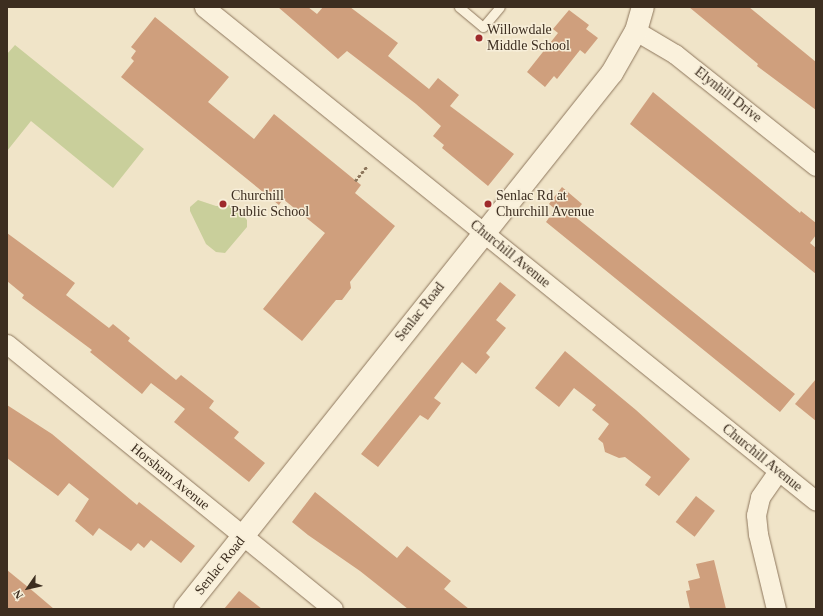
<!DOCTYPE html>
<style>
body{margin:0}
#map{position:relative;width:823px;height:616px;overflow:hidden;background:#f0e4c8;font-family:Georgia,serif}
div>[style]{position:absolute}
.green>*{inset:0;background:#c9cf9b}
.building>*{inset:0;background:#cf9f7d;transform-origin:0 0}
.path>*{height:2.5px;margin-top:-1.25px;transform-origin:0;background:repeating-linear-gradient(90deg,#8d765c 0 3px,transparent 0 5px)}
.roads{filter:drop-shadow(0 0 1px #8d765c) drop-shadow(0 0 1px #8d765c)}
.service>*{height:9px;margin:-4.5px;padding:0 4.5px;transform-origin:4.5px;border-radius:4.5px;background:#faf1dc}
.minor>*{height:19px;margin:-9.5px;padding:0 9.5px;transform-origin:9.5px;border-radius:9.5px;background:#faf1dc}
.tertiary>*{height:22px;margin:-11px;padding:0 11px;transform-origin:11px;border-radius:11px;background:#faf1dc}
.dots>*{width:11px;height:11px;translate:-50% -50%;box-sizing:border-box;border:2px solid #f7eed8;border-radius:50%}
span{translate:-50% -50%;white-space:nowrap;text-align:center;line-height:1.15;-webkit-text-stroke:3px #f7eed8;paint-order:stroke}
.poi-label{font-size:14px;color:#3d2e20}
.left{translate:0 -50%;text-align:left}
.street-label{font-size:14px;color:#3d2e20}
.frame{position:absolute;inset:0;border:8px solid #3d2e20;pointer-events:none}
.north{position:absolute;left:8px;top:568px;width:40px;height:40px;-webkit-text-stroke:3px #f7eed8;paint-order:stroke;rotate:236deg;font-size:11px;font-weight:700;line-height:16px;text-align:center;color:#3d2e20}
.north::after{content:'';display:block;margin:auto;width:14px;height:18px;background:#3d2e20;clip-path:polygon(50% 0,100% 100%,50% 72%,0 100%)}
</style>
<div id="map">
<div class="green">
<div style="clip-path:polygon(15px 45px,144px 149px,113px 188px,31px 121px,7px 151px,7px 54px)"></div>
<div style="clip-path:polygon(198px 200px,216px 206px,234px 205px,247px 220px,247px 227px,225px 253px,216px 252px,206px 244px,190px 211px,190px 207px)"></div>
</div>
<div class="building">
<div style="clip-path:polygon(278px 7px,308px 7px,317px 14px,323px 7px,350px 7px,398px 43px,388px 56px,429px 89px,438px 78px,459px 95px,450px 106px,514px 154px,488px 186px,442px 148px,444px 145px,433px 136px,441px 126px,416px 104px,347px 51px,338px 59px)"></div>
<div style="clip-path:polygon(689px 7px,749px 7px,816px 62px,816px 110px,757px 66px,758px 64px)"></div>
<div style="clip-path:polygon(569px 10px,589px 25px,586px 29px,598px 38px,585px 54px,580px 50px,557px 79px,554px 76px,545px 87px,527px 72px,558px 33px,553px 29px)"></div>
<div style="clip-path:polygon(155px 17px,229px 77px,208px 102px,254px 139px,274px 114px,361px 185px,355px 193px,395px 226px,350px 282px,351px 288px,342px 300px,336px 300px,302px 341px,263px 309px,325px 233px,283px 199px,279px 205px,121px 77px,134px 61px,131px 58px,136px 51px,131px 47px)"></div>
<div style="clip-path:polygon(653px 92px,800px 213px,801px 211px,816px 223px,816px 235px,810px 243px,816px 248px,816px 274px,630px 124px)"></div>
<div style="clip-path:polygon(562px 187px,582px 204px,573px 215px,795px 394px,780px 412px,546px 222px,555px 209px,549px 204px)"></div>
<div style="clip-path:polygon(7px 233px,75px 283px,66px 295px,109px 328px,113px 324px,130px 338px,128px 341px,176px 380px,181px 375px,214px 401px,209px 408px,239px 432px,234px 438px,265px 463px,249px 482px,174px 422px,185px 409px,151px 383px,142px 394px,90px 352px,92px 350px,22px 298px,24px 295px,7px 281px)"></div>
<div style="clip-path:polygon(500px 282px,516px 295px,496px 320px,506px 328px,486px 353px,490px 357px,476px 374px,462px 362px,434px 398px,441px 403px,428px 420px,420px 415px,378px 467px,361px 454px)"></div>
<div style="clip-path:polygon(565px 351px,636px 410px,690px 459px,659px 496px,645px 485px,651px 477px,625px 457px,619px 458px,605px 452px,603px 443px,598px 439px,609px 424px,592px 410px,596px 405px,574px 388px,559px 407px,535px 388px)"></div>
<div style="clip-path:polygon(816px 379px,816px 421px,795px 404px)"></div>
<div style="clip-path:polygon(7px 405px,52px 434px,137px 505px,139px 502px,195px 546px,181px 563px,151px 540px,144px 548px,138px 543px,131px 551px,99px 528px,93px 536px,75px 521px,89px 499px,69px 483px,58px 496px,7px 458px)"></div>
<div style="clip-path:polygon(315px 492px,397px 558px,407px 546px,451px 581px,444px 589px,469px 609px,408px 609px,360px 571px,308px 535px,292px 522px)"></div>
<div style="left:696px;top:496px;width:24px;height:33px;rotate:38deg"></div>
<div style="clip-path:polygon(714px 560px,726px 609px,690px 609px,686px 591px,690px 590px,688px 581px,700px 578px,696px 564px)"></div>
<div style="clip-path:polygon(7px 570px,34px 592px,54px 609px,7px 609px)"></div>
<div style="clip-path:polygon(239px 591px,262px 609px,224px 609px)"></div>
</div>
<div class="path">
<div style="left:355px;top:181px;width:19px;rotate:-51deg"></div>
</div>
<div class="roads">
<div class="service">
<div style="left:459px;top:7px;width:31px;rotate:40deg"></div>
<div style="left:483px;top:27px;width:26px;rotate:-50deg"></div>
</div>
<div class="minor">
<div style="left:204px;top:7px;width:786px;rotate:38.91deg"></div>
<div style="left:636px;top:31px;width:45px;rotate:30.5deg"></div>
<div style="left:675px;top:54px;width:180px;rotate:38.5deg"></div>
<div style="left:7px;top:344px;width:420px;rotate:39.1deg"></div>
<div style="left:776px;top:609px;width:77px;rotate:-103.5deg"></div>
<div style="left:758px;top:534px;width:19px;rotate:-96deg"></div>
<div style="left:756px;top:515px;width:18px;rotate:-77deg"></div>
<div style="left:760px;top:497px;width:32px;rotate:-55deg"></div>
</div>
<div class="tertiary">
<div style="left:185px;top:609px;width:685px;rotate:-51.46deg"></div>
<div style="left:612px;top:73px;width:48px;rotate:-60.3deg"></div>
<div style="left:636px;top:31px;width:25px;rotate:-74deg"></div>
</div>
</div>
<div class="dots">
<div style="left:479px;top:38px;background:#9e2a2b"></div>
<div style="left:223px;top:204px;background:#9e2a2b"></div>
<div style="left:488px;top:204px;background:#9e2a2b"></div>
</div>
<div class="poi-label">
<span class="left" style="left:487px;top:38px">Willowdale<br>Middle School</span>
<span class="left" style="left:231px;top:204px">Churchill<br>Public School</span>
<span class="left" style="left:496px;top:204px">Senlac Rd at<br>Churchill Avenue</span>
</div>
<div class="street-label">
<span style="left:728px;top:95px;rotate:38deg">Elynhill Drive</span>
<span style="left:510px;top:254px;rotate:39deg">Churchill Avenue</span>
<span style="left:420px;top:312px;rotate:-52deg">Senlac Road</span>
<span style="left:762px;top:458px;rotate:39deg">Churchill Avenue</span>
<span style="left:170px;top:477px;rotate:39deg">Horsham Avenue</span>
<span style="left:220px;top:566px;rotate:-51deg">Senlac Road</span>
</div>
<div class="frame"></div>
<div class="north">N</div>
</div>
